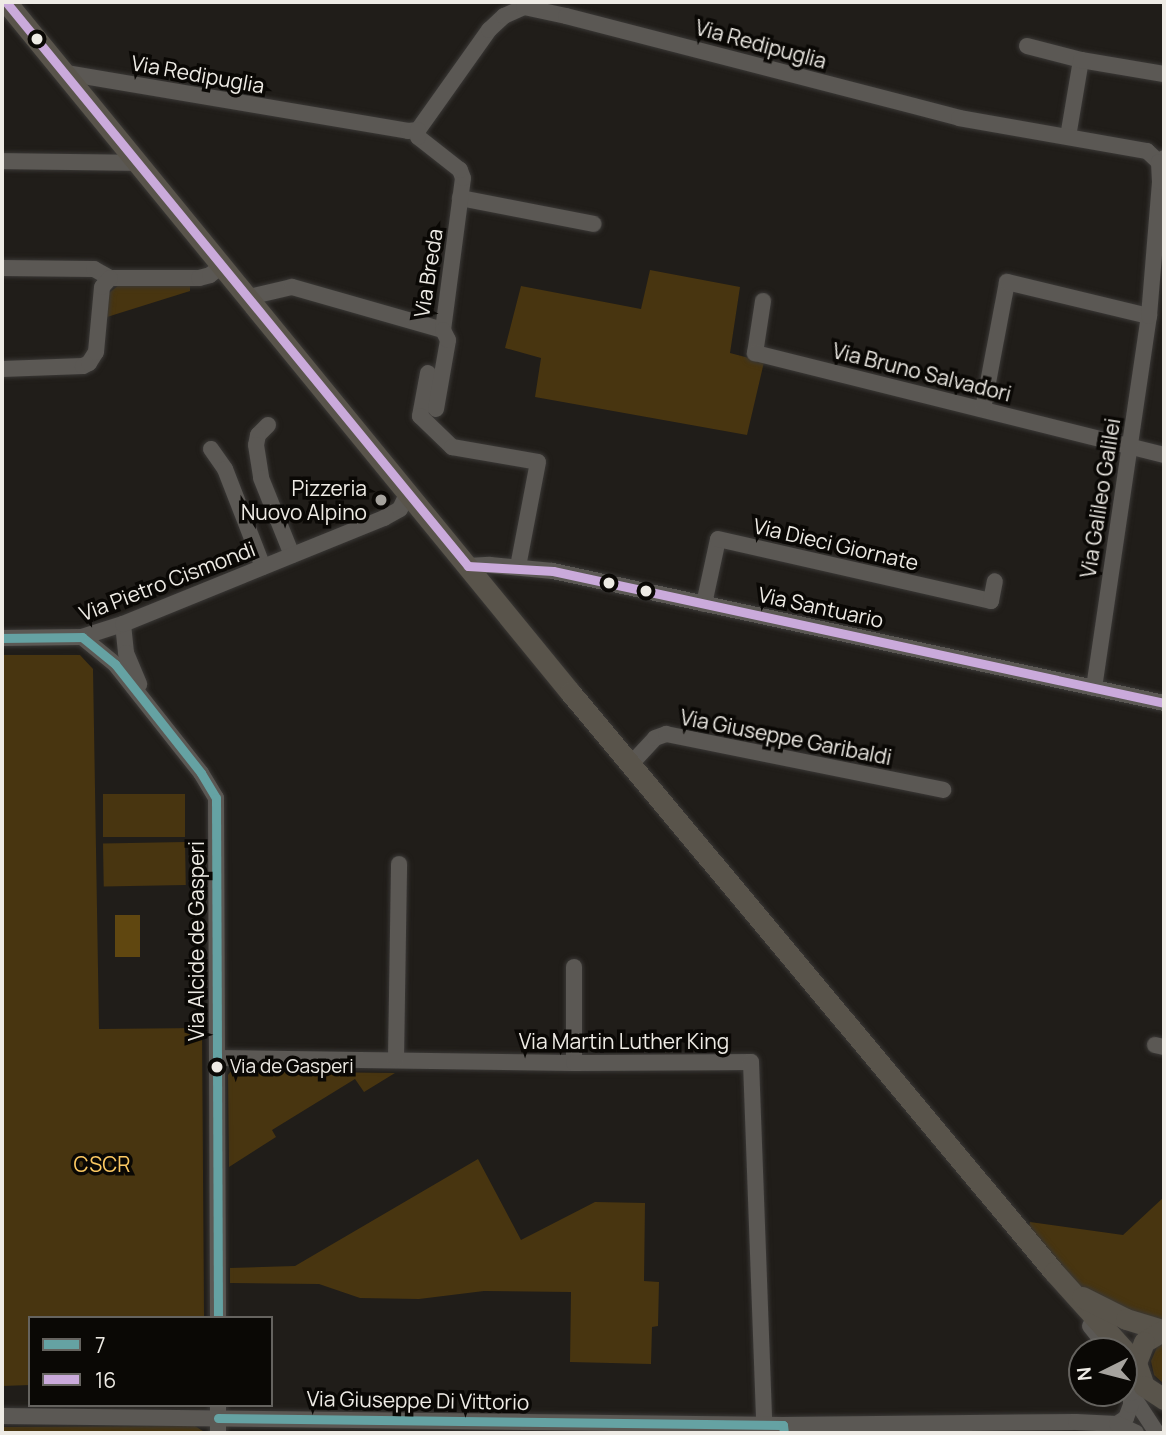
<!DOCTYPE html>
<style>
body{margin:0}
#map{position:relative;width:1166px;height:1435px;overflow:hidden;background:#201d19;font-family:Manrope,sans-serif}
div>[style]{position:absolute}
.green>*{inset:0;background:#483510;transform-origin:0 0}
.water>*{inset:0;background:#604710;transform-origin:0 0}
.roads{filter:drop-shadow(0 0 2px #3a3836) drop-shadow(0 0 2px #3a3836)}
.minor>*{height:16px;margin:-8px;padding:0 8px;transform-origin:8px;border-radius:8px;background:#5b5854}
.major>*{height:21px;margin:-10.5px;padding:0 10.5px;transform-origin:10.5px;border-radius:10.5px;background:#59544b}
.bus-1>*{height:9px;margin:-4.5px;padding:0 4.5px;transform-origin:4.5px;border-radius:4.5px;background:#65a2a3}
.bus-2>*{height:9px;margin:-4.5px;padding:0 4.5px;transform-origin:4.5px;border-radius:4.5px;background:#caaadb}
.dots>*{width:19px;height:19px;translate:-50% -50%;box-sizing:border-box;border:4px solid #0a0805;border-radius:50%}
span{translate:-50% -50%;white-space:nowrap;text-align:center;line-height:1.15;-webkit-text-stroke:7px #0a0805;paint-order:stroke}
.bus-label{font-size:19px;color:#eeebe5}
.left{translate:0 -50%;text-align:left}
.street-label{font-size:21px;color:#eeebe5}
.poi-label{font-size:21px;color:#eeebe5}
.right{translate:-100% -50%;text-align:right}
.park-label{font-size:21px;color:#fbc862}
.frame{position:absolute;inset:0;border:4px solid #eeebe5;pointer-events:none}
.legend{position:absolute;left:28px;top:1316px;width:245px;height:91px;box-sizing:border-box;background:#0a0805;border:2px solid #65635f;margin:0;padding:9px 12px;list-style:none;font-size:21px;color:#eeebe5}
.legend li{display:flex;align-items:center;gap:14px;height:35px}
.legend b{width:35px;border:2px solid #65635f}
.north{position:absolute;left:1068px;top:1337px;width:70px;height:70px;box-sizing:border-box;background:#0a0805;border:2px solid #65635f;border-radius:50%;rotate:264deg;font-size:19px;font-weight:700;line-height:28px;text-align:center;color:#eeebe5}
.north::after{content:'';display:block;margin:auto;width:24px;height:32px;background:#a6a39e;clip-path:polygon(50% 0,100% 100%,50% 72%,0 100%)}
</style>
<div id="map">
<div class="green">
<div style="clip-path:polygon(650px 270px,740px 287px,730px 353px,764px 362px,747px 435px,535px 397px,541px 358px,505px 348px,521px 286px,641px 309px)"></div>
<div style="clip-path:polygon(120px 284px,190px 285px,190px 291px,107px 317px,109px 293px)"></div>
<div style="clip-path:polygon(2px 655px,80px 655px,93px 669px,99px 1029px,202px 1028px,204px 1318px,30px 1318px,30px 1385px,2px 1386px)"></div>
<div style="left:185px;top:794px;width:43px;height:82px;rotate:90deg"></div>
<div style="left:185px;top:842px;width:43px;height:82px;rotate:89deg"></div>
<div style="clip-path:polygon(231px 1071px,395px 1073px,364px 1092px,355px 1079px,272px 1130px,276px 1137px,229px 1167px,228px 1075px)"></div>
<div style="clip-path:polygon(478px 1159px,521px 1240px,595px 1202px,645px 1203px,644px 1281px,659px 1282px,658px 1326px,652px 1327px,651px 1364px,570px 1362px,571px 1292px,484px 1291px,419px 1299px,360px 1298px,319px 1284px,230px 1283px,230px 1268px,295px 1266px)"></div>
<div style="clip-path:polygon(1164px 1197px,1164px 1319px,1152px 1320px,1099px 1300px,1080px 1286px,1029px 1227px,1030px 1222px,1123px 1235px)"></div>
<div style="clip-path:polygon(1164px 1343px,1164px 1384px,1154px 1375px,1151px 1361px,1157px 1347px)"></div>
<div style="clip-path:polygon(195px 1426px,206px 1433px,2px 1433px,2px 1427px)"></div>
</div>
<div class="water">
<div style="left:115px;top:915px;width:25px;height:42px"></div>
</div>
<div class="roads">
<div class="minor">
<div style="left:1027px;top:46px;width:56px;rotate:14.5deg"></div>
<div style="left:1081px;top:60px;width:78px;rotate:99.6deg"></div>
<div style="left:1081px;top:60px;width:84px;rotate:9.6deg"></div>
<div style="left:66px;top:73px;width:347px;rotate:9.6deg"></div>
<div style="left:408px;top:131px;width:10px;rotate:-6deg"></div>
<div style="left:418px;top:130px;width:123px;rotate:-54.6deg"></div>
<div style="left:489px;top:30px;width:21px;rotate:-43deg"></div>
<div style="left:504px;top:16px;width:22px;rotate:-24deg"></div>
<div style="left:524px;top:7px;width:43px;rotate:12.1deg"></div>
<div style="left:566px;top:16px;width:406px;rotate:14.5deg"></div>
<div style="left:959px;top:118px;width:191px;rotate:10deg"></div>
<div style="left:1147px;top:151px;width:16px;rotate:43deg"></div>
<div style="left:1159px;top:162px;width:6px;rotate:-39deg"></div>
<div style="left:2px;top:161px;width:137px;rotate:0.8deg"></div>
<div style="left:460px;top:198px;width:136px;rotate:11deg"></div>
<div style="left:2px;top:268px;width:92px;rotate:0.6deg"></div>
<div style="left:94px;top:269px;width:18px;rotate:29deg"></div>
<div style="left:110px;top:278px;width:89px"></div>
<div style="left:199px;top:278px;width:11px;rotate:-15deg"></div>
<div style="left:210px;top:275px;width:16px;rotate:-38deg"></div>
<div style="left:249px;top:297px;width:44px;rotate:-13.1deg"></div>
<div style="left:292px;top:287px;width:157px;rotate:15.9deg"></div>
<div style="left:443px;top:330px;width:153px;rotate:-82.5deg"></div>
<div style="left:463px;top:178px;width:9px;rotate:-111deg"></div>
<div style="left:460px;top:170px;width:53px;rotate:-141.8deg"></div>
<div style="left:418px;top:137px;width:7px;rotate:-90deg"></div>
<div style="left:763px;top:301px;width:53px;rotate:98.7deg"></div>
<div style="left:755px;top:353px;width:422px;rotate:14deg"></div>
<div style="left:2px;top:369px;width:81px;rotate:-2.1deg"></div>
<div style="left:83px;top:366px;width:7px;rotate:-27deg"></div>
<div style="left:89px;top:363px;width:13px;rotate:-58deg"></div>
<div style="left:96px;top:352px;width:65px;rotate:-84.7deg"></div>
<div style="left:102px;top:287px;width:12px;rotate:-48deg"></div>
<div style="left:428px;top:373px;width:44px;rotate:100.5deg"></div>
<div style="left:420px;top:416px;width:45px;rotate:44.1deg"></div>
<div style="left:452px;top:447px;width:87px;rotate:9.9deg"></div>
<div style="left:538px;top:462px;width:107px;rotate:100.8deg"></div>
<div style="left:436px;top:409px;width:70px;rotate:-80.1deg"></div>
<div style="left:448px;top:340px;width:11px;rotate:-117deg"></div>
<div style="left:983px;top:409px;width:129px;rotate:-79.3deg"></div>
<div style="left:1007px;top:282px;width:146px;rotate:13.5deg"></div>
<div style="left:268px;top:425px;width:14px;rotate:135deg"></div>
<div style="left:258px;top:435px;width:10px;rotate:101deg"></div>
<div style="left:256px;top:445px;width:33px;rotate:81deg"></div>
<div style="left:261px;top:478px;width:83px;rotate:68.1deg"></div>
<div style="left:211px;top:449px;width:24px;rotate:55deg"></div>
<div style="left:225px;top:469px;width:105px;rotate:68.8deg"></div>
<div style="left:468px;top:566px;width:22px;rotate:-3deg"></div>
<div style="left:490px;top:565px;width:63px;rotate:5.4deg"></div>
<div style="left:553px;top:571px;width:625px;rotate:12.19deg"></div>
<div style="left:704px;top:604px;width:66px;rotate:-77.8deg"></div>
<div style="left:718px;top:539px;width:280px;rotate:12.8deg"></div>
<div style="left:991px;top:601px;width:20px;rotate:-79deg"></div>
<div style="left:123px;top:624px;width:29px;rotate:84deg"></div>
<div style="left:126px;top:653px;width:34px;rotate:67deg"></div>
<div style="left:82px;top:637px;width:43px;rotate:39.3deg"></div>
<div style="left:115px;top:664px;width:139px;rotate:51.7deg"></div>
<div style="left:201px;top:773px;width:29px;rotate:59deg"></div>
<div style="left:216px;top:798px;width:520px;rotate:89.78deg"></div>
<div style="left:2px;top:638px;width:80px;rotate:-0.7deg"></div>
<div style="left:82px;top:637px;width:43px;rotate:-17.6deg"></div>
<div style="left:123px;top:624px;width:282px;rotate:-22.1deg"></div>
<div style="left:384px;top:518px;width:18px;rotate:-29deg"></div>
<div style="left:400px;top:509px;width:19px;rotate:-65deg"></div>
<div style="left:1094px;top:688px;width:376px;rotate:-81.6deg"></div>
<div style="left:1149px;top:316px;width:134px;rotate:-85.3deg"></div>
<div style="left:1160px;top:182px;width:20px;rotate:-93deg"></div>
<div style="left:631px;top:764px;width:35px;rotate:-47deg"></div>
<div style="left:655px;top:738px;width:12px;rotate:-20deg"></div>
<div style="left:666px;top:734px;width:283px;rotate:11.4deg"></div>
<div style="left:574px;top:967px;width:96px;rotate:90deg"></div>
<div style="left:1155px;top:1045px;width:9px;rotate:13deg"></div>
<div style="left:218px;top:1058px;width:356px;rotate:0.8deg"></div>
<div style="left:574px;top:1063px;width:177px;rotate:-0.3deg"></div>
<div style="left:751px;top:1062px;width:363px;rotate:87.9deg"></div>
<div style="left:396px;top:1059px;width:195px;rotate:-89.1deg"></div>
<div style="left:1090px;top:1326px;width:32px;rotate:51deg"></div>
<div style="left:1132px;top:1395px;width:45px;rotate:56.7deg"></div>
<div style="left:218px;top:1405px;width:28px;rotate:90deg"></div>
<div style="left:2px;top:1416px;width:781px;rotate:0.66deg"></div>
<div style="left:783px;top:1425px;width:8px;rotate:83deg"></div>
<div style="left:1117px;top:1424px;width:11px;rotate:-34deg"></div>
<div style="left:1126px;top:1418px;width:14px;rotate:-69deg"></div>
<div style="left:1131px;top:1405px;width:12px;rotate:-90deg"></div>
<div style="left:1131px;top:1393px;width:24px;rotate:-107deg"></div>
<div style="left:783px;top:1425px;width:293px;rotate:-0.6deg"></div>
<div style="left:1076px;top:1422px;width:41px;rotate:2.8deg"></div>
<div style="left:1117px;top:1424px;width:21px;rotate:25deg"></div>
</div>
<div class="major">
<div style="left:6px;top:2px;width:891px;rotate:50.74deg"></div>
<div style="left:570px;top:692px;width:755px;rotate:50.16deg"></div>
<div style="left:1054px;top:1272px;width:122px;rotate:48deg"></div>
<div style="left:1082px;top:1297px;width:49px;rotate:26.6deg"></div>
<div style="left:1126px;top:1319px;width:38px;rotate:17deg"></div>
<div style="left:1164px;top:1330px;width:23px;rotate:149deg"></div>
<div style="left:1144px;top:1342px;width:22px;rotate:111deg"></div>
<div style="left:1136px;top:1363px;width:24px;rotate:71deg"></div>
<div style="left:1144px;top:1386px;width:24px;rotate:33deg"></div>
</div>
</div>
<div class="bus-1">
<div style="left:82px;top:637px;width:43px;rotate:39.3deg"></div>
<div style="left:115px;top:664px;width:139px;rotate:51.7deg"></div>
<div style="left:201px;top:773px;width:29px;rotate:59deg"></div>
<div style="left:216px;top:798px;width:520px;rotate:89.78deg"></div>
<div style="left:2px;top:638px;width:80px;rotate:-0.7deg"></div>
<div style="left:218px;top:1418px;width:565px;rotate:0.71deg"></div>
<div style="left:783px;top:1425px;width:8px;rotate:83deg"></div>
</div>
<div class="bus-2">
<div style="left:6px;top:2px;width:729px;rotate:50.68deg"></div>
<div style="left:468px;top:566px;width:85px;rotate:3.4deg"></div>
<div style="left:553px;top:571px;width:625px;rotate:12.19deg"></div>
</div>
<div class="dots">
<div style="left:37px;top:39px;background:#eeebe5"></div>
<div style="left:381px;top:500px;background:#a6a39e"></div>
<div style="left:609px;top:583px;background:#eeebe5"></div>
<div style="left:646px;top:591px;background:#eeebe5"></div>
<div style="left:217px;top:1067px;background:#eeebe5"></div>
</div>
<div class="bus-label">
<span class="left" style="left:230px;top:1067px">Via de Gasperi</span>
</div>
<div class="street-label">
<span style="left:761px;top:44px;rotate:15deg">Via Redipuglia</span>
<span style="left:198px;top:74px;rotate:10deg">Via Redipuglia</span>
<span style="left:428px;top:273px;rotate:-81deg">Via Breda</span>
<span style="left:922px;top:372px;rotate:14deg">Via Bruno Salvadori</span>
<span style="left:1100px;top:498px;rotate:-81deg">Via Galileo Galilei</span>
<span style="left:836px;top:544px;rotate:13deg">Via Dieci Giornate</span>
<span style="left:167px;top:581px;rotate:-21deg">Via Pietro Cismondi</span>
<span style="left:821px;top:607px;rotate:12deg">Via Santuario</span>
<span style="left:786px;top:737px;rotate:11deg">Via Giuseppe Garibaldi</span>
<span style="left:196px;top:941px;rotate:-90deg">Via Alcide de Gasperi</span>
<span style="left:624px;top:1041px">Via Martin Luther King</span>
<span style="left:418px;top:1400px;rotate:1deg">Via Giuseppe Di Vittorio</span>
</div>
<div class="poi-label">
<span class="right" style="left:367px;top:500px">Pizzeria<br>Nuovo Alpino</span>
</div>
<div class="park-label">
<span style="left:102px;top:1164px">CSCR</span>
</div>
<div class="frame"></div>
<ul class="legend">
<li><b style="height:9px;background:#65a2a3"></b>7</li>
<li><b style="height:9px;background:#caaadb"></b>16</li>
</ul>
<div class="north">N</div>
</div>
